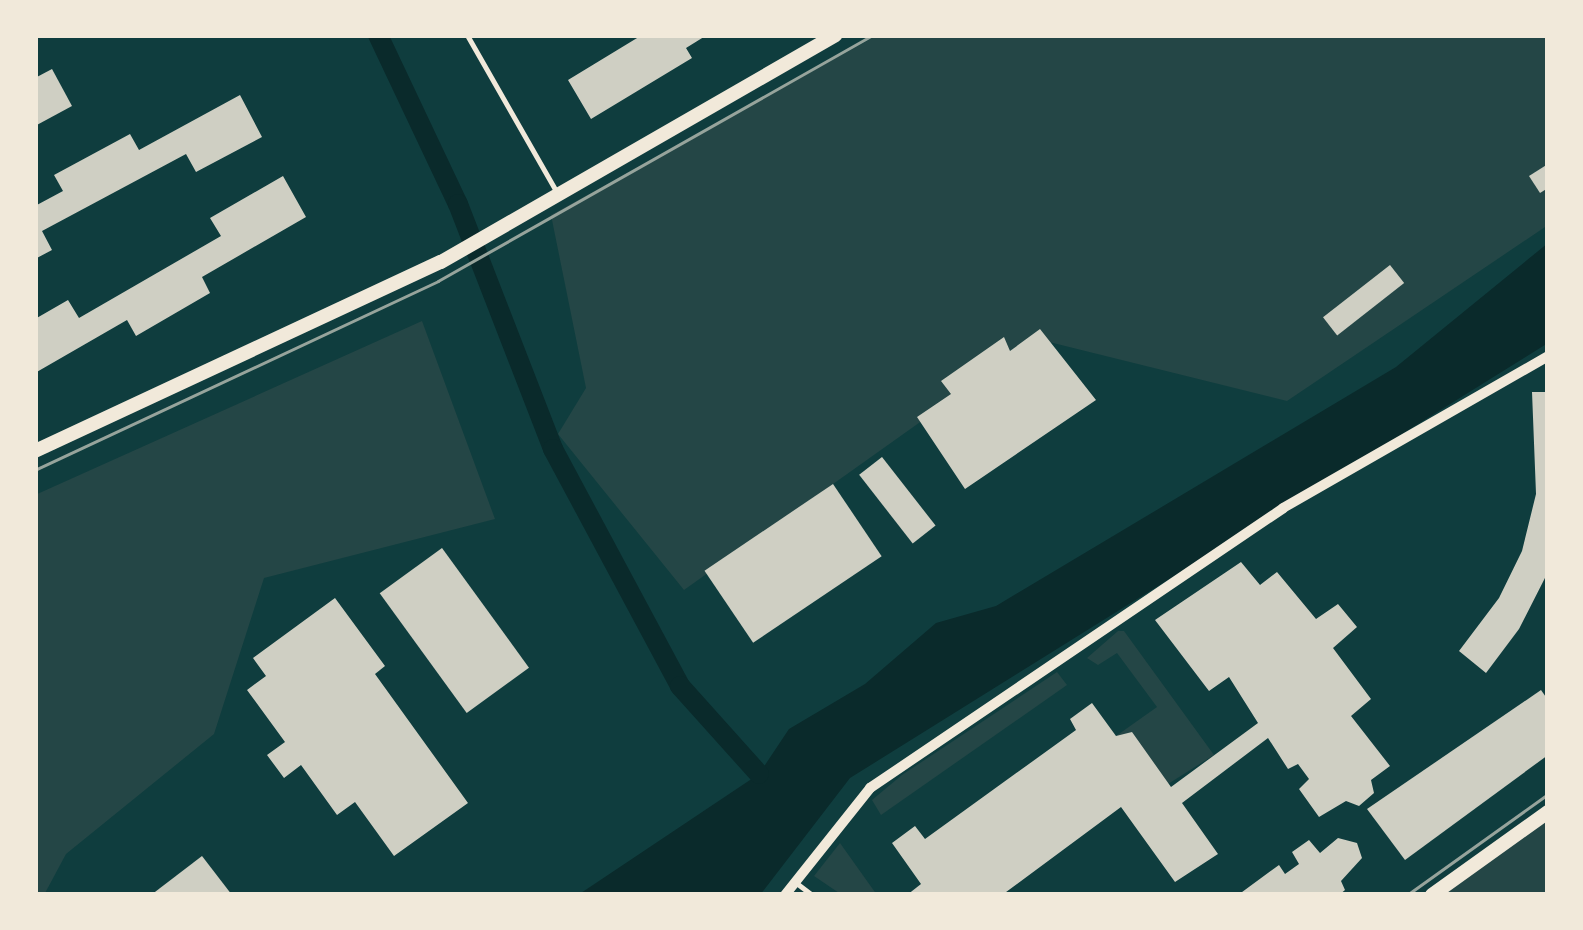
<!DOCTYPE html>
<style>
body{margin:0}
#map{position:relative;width:1583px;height:930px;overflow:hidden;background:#0f3d3e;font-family:Quicksand,sans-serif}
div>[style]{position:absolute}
.green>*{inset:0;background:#244646}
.water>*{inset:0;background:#0a2a2b}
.canal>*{height:20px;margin:-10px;padding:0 10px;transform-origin:10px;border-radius:10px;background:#0a2a2b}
.building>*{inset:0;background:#cfcfc3;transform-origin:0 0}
.service>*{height:5px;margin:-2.5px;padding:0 2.5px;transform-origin:2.5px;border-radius:2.5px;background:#f1e9da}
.minor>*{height:10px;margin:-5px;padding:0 5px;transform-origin:5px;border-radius:5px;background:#f1e9da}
.tertiary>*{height:14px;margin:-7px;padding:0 7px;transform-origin:7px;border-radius:7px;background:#f1e9da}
.tram>*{height:2.5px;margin:-1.25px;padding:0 1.25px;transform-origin:1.25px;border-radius:1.25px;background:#97a49c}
span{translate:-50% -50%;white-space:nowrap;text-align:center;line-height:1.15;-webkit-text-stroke:10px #f1e9da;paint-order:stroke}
.frame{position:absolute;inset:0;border:38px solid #f1e9da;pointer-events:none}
</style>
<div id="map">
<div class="green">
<div style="clip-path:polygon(878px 35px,1548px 35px,1548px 225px,1287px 401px,1037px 339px,684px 590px,558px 434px,586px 388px,551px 215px)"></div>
<div style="clip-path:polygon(422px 321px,495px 519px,264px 578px,214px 734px,66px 854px,44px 895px,35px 895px,35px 495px)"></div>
<div style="clip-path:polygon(1118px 631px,1124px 631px,1214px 755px,1168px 784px,1116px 736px,1157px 707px,1117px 653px,1098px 665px,1087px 658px)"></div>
<div style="clip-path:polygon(1057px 672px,1067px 685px,881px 815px,872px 800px,902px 775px)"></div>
<div style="clip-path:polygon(1548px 812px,1548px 895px,1432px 895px)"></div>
<div style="clip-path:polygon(840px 843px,877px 895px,842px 895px,814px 876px)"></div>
</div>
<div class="water">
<div style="clip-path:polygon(1548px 243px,1548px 343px,850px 778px,760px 895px,578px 895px,759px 774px,789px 729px,865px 684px,936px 623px,996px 606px,1396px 367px)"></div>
</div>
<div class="canal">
<div style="left:378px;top:35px;width:187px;rotate:64.7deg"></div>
<div style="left:458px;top:204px;width:263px;rotate:68.8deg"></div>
<div style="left:553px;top:449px;width:269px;rotate:61.8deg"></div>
<div style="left:680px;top:686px;width:118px;rotate:48.1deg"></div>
</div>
<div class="building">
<div style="clip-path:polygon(642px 35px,707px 35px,686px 48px,692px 58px,591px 119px,568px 80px)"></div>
<div style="clip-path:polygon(52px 69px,72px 106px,35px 126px,35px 78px)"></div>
<div style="clip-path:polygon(240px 95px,262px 137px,196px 172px,186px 154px,42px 231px,52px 250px,35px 259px,35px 206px,63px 191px,54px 175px,130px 134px,139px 150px)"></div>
<div style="clip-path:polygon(1548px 164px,1548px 188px,1540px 193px,1529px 176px)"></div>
<div style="clip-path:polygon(283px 176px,306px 217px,202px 277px,210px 293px,136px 336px,127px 320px,35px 373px,35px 319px,68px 300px,79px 318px,221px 236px,210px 218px)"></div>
<div style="left:1390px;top:265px;width:23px;height:85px;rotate:52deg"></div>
<div style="clip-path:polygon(1040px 329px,1096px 400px,965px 489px,917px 417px,951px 394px,941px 381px,1004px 337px,1010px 351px)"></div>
<div style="clip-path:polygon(1532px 392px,1548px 392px,1548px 572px,1519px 629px,1486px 673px,1459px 651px,1499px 598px,1522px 551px,1536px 494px)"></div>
<div style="left:882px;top:457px;width:87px;height:29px;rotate:52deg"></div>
<div style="left:833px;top:484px;width:87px;height:155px;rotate:56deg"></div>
<div style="left:442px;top:548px;width:148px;height:77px;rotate:54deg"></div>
<div style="clip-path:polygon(1241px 562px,1260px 585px,1277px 572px,1316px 619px,1338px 604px,1357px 627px,1333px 648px,1371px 699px,1351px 716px,1390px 766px,1371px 780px,1374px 793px,1359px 806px,1346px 801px,1319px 817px,1299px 789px,1309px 779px,1298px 764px,1288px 769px,1268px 738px,1182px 803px,1218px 854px,1175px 882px,1121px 807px,1002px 895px,907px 895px,921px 884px,892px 843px,915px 826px,925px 839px,1076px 730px,1070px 719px,1092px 703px,1116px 736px,1132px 732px,1171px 787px,1258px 723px,1229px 677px,1209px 691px,1155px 620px)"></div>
<div style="clip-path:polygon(335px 598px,385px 666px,375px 674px,468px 803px,394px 856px,355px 802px,337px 815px,301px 765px,284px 778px,267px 755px,285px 742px,247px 690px,266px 676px,253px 658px)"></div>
<div style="clip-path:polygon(1541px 690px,1548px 700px,1548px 755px,1405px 860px,1367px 809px)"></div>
<div style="clip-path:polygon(1338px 838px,1357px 843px,1362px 858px,1341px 881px,1345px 890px,1339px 895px,1238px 895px,1279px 865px,1285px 874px,1299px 864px,1292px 852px,1309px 840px,1320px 853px)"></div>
<div style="clip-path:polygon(202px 856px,232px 895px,151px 895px)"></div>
</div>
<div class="service">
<div style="left:467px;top:35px;width:182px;rotate:60.3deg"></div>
<div style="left:795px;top:882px;width:21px;rotate:37deg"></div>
</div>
<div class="minor">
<div style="left:785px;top:895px;width:137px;rotate:-51.5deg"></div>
<div style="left:870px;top:788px;width:499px;rotate:-34.1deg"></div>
<div style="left:1283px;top:508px;width:305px;rotate:-29.8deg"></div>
</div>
<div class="tertiary">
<div style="left:35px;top:451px;width:448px;rotate:-25deg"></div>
<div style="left:441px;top:262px;width:455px;rotate:-29.9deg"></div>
<div style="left:1432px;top:895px;width:143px;rotate:-35.6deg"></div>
</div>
<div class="tram">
<div style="left:35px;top:470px;width:445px;rotate:-25.1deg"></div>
<div style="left:438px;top:281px;width:500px;rotate:-29.5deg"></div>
<div style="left:1407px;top:895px;width:173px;rotate:-35.6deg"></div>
</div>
<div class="frame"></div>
</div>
